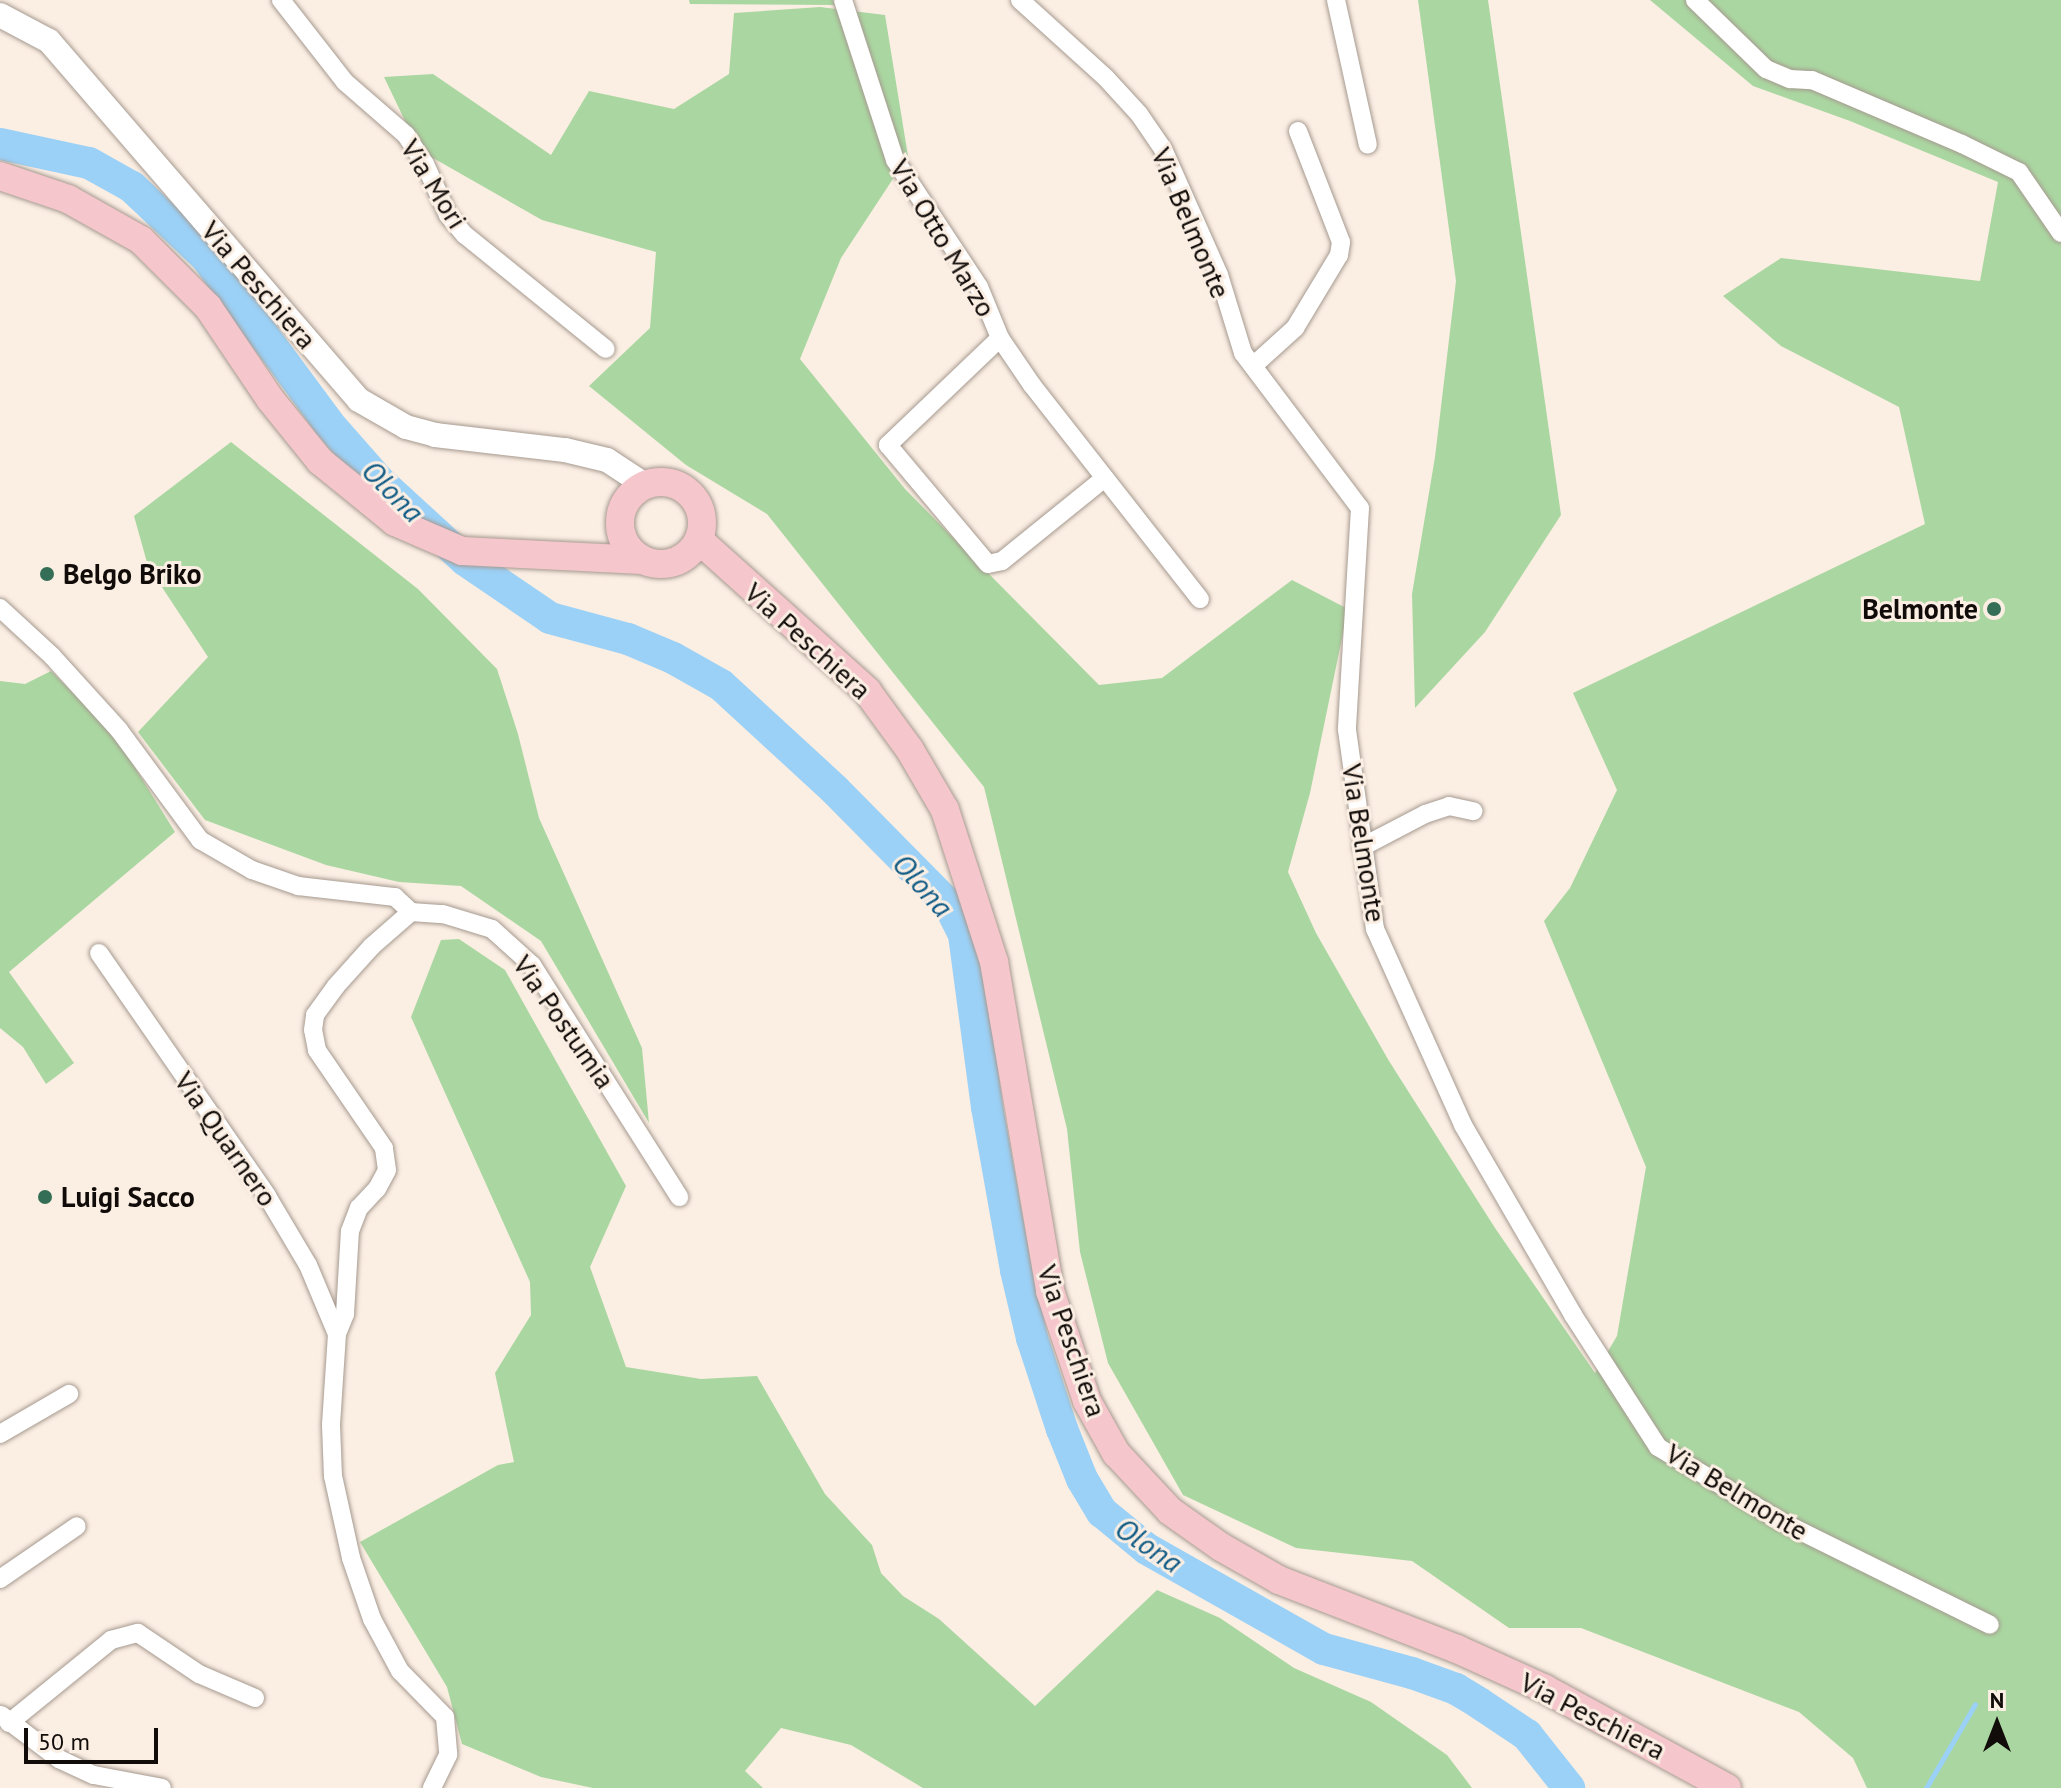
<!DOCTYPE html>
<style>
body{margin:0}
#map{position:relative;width:2061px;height:1788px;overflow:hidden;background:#fbeee3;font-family:"PT Sans",sans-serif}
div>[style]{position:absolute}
.green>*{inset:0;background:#aad7a1}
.stream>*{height:5px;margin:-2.5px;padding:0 2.5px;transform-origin:2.5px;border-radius:2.5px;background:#9bd1f7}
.river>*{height:32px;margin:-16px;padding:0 16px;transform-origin:16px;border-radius:16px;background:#9bd1f7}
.roads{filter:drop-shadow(0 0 2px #a69a90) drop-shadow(0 0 2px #a69a90)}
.street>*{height:18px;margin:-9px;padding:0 9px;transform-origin:9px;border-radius:9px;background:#fff}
.secondary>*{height:24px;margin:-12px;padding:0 12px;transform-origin:12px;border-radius:12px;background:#fff}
.primary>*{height:28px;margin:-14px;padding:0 14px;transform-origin:14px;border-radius:14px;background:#f5c7cd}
.primary>.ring{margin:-14px;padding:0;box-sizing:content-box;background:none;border:28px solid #f5c7cd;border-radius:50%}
.dots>*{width:22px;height:22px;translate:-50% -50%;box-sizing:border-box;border:4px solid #fbeee3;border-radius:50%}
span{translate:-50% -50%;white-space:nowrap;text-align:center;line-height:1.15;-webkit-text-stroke:6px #fbeee3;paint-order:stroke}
.street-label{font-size:28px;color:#110c09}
.poi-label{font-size:28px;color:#110c09;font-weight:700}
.left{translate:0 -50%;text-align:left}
.right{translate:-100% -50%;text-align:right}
.water-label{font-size:30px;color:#115c86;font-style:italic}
.north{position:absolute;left:1957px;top:1684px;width:80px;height:80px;-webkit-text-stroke:6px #fbeee3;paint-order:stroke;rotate:0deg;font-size:22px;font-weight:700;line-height:32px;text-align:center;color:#110c09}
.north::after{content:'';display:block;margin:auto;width:28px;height:36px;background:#110c09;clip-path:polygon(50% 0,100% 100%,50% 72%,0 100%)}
.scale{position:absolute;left:24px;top:1728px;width:134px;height:36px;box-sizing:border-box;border:4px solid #110c09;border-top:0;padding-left:10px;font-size:24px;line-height:28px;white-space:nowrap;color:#110c09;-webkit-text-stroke:6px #fbeee3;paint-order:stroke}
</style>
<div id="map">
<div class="green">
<div style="clip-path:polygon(689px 0,833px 0,835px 5px,690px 4px)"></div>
<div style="clip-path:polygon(1418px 0,1488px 0,1561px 515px,1485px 632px,1415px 708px,1412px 594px,1435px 457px,1456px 281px)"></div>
<div style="clip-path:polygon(1650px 0,2061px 0,2061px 1788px,1867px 1788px,1853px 1758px,1799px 1712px,1581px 1628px,1509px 1628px,1412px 1561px,1296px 1548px,1183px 1495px,1108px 1363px,1080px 1252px,1067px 1129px,984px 787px,767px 514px,686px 465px,589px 386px,650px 328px,656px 252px,542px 220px,419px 150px,384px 77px,433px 74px,551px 155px,589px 91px,674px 109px,729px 74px,734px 13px,820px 7px,885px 15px,908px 156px,841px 258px,800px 359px,905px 489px,1099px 685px,1162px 678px,1292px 580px,1348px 609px,1310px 793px,1288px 872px,1316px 933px,1389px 1061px,1495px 1228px,1595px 1373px,1617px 1336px,1646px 1167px,1544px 921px,1570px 888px,1617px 790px,1573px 693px,1925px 524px,1899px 407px,1781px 346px,1723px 296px,1781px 258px,1980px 281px,1998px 182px,1850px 121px,1753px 86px)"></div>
<div style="clip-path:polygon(231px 442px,418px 589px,497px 669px,518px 734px,539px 818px,642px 1048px,649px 1123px,541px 941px,461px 886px,399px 882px,326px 865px,205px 820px,138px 732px,208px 657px,148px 566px,134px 516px)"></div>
<div style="clip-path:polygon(51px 671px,114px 734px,175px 832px,9px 972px,74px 1063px,46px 1084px,23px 1047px,0 1028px,0 681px,25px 684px)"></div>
<div style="clip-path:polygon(459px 939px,505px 970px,626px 1186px,590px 1267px,626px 1367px,701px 1379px,757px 1376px,825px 1494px,872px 1545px,881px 1573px,903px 1596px,939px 1619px,1035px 1706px,1157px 1590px,1220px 1618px,1294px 1668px,1371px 1702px,1447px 1755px,1472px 1788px,923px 1788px,851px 1745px,781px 1728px,745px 1771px,763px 1788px,593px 1788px,541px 1777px,462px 1744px,447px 1687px,360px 1542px,498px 1465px,514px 1462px,495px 1373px,531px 1315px,530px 1282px,411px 1017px,441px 940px)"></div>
</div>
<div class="stream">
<div style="left:1926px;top:1788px;width:97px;rotate:-59.7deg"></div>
</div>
<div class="river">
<div style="left:0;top:144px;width:91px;rotate:12.1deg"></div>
<div style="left:89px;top:163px;width:49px;rotate:29.2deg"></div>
<div style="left:132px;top:187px;width:102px;rotate:43.4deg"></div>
<div style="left:206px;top:257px;width:207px;rotate:53.6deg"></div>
<div style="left:329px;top:424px;width:77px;rotate:48.7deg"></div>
<div style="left:380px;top:482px;width:115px;rotate:42.5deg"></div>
<div style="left:465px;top:560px;width:103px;rotate:34.3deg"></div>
<div style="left:550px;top:618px;width:81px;rotate:15.1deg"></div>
<div style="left:628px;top:639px;width:49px;rotate:22.9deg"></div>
<div style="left:673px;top:658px;width:55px;rotate:29.4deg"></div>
<div style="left:721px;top:685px;width:155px;rotate:42.6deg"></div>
<div style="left:835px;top:790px;width:162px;rotate:45.3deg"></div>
<div style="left:949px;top:905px;width:34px;rotate:63deg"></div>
<div style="left:964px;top:935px;width:174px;rotate:82.4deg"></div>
<div style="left:987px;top:1107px;width:166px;rotate:79.9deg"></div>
<div style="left:1016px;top:1270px;width:70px;rotate:76.8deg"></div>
<div style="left:1032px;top:1338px;width:96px;rotate:71.8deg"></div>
<div style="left:1062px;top:1429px;width:54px;rotate:68.2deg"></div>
<div style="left:1082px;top:1479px;width:39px;rotate:59deg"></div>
<div style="left:1102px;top:1512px;width:58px;rotate:39.4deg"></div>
<div style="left:1147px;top:1549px;width:203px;rotate:29.5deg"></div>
<div style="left:1324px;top:1649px;width:91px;rotate:15.3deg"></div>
<div style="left:1412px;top:1673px;width:47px;rotate:20deg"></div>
<div style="left:1456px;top:1689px;width:27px;rotate:31deg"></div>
<div style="left:1479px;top:1703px;width:58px;rotate:33.7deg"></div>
<div style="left:1527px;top:1735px;width:68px;rotate:51.6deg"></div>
</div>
<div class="roads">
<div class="street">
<div style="left:281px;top:0;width:104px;rotate:52deg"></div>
<div style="left:345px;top:82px;width:81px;rotate:41deg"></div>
<div style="left:406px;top:135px;width:35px;rotate:57deg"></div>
<div style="left:425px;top:164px;width:56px;rotate:65.7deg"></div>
<div style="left:448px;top:215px;width:26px;rotate:50deg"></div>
<div style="left:465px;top:235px;width:181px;rotate:39deg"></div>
<div style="left:843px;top:0;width:168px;rotate:72deg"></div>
<div style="left:895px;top:160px;width:152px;rotate:56.5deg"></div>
<div style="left:979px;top:287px;width:55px;rotate:67.6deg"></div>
<div style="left:1000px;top:338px;width:57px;rotate:55.8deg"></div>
<div style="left:1032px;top:385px;width:272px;rotate:51.9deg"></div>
<div style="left:1020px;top:0;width:116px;rotate:42.2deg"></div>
<div style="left:1106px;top:78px;width:49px;rotate:47.5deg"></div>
<div style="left:1139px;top:114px;width:42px;rotate:55.6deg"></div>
<div style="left:1163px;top:149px;width:138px;rotate:66deg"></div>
<div style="left:1219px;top:275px;width:82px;rotate:72.9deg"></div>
<div style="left:1243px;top:353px;width:194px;rotate:53deg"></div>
<div style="left:1360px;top:508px;width:222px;rotate:93.4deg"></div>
<div style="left:1347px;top:730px;width:201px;rotate:82deg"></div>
<div style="left:1375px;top:929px;width:215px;rotate:65.8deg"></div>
<div style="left:1463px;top:1125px;width:220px;rotate:59.9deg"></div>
<div style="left:1573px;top:1315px;width:157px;rotate:57.2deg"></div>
<div style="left:1658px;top:1447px;width:143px;rotate:31.2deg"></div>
<div style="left:1780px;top:1521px;width:234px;rotate:26.3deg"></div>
<div style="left:1336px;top:0;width:148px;rotate:77.6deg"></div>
<div style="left:1695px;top:0;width:99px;rotate:44.2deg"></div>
<div style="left:1766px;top:69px;width:26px;rotate:23deg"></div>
<div style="left:1790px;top:79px;width:22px;rotate:3deg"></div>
<div style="left:1812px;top:80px;width:163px;rotate:23.1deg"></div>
<div style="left:1962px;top:144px;width:64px;rotate:26.2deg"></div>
<div style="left:2019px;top:172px;width:74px;rotate:55.5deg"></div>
<div style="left:1000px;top:338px;width:155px;rotate:136.3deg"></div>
<div style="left:888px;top:445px;width:155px;rotate:50deg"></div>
<div style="left:988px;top:564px;width:14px;rotate:-12deg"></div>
<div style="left:1002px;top:561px;width:132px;rotate:-38.9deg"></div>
<div style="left:1253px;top:366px;width:57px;rotate:-42.1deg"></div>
<div style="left:1295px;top:328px;width:85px;rotate:-58.9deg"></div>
<div style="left:1339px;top:255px;width:13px;rotate:-81deg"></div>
<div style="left:1341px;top:242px;width:119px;rotate:-111.2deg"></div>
<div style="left:0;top:608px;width:71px;rotate:42.7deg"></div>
<div style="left:52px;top:656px;width:100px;rotate:47.8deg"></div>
<div style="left:119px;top:730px;width:137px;rotate:53.6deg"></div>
<div style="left:200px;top:840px;width:60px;rotate:30deg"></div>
<div style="left:252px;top:870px;width:49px;rotate:19.2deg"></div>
<div style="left:298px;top:886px;width:98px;rotate:6.5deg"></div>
<div style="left:395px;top:897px;width:22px;rotate:43deg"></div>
<div style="left:411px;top:912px;width:32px;rotate:4deg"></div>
<div style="left:443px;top:914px;width:51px;rotate:17deg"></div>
<div style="left:492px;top:929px;width:54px;rotate:42deg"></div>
<div style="left:532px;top:965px;width:275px;rotate:57.6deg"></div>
<div style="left:1362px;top:847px;width:71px;rotate:-27.6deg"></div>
<div style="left:1425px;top:814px;width:25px;rotate:-18deg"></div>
<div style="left:1449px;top:806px;width:25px;rotate:12deg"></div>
<div style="left:99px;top:953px;width:295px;rotate:55.3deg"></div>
<div style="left:267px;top:1196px;width:80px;rotate:59.3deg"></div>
<div style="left:308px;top:1265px;width:75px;rotate:67.2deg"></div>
<div style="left:337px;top:1334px;width:91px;rotate:93.8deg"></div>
<div style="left:331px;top:1425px;width:51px;rotate:87.8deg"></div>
<div style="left:333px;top:1476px;width:84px;rotate:77.6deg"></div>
<div style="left:351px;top:1558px;width:65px;rotate:71deg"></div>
<div style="left:372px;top:1619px;width:59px;rotate:61.7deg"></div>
<div style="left:400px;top:1671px;width:64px;rotate:45.6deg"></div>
<div style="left:445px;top:1717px;width:38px;rotate:85deg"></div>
<div style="left:448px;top:1755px;width:37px;rotate:116deg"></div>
<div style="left:337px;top:1334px;width:22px;rotate:-68deg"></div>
<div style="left:345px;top:1314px;width:83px;rotate:-86.6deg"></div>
<div style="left:350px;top:1231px;width:25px;rotate:-69deg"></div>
<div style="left:359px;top:1208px;width:26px;rotate:-47deg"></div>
<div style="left:377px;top:1189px;width:21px;rotate:-62deg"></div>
<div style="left:387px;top:1170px;width:22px;rotate:-98deg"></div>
<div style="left:384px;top:1148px;width:119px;rotate:-124.4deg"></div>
<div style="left:317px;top:1050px;width:20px;rotate:-101deg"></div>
<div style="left:313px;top:1030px;width:15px;rotate:-82deg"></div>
<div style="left:315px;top:1015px;width:36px;rotate:-54deg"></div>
<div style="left:336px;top:986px;width:54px;rotate:-48deg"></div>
<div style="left:372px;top:946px;width:52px;rotate:-41.1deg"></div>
<div style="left:0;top:1434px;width:80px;rotate:-30.1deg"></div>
<div style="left:0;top:1579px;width:93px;rotate:-34.5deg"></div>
<div style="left:1px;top:1715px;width:73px;rotate:37.2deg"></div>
<div style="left:59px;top:1759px;width:38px;rotate:25deg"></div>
<div style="left:94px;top:1775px;width:69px;rotate:10.8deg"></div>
<div style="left:9px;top:1723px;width:132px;rotate:-39.1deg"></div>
<div style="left:111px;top:1640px;width:28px;rotate:-15deg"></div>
<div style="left:138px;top:1633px;width:73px;rotate:33.9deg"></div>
<div style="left:199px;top:1674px;width:61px;rotate:23.2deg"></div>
</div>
<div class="secondary">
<div style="left:0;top:15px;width:55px;rotate:28deg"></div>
<div style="left:49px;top:41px;width:474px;rotate:49.2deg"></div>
<div style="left:359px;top:400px;width:54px;rotate:29.9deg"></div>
<div style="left:406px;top:427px;width:30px;rotate:15deg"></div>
<div style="left:435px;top:435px;width:131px;rotate:6.6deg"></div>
<div style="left:565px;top:450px;width:43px;rotate:13.4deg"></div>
<div style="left:607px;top:460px;width:45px;rotate:33.3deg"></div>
</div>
<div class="primary">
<div style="left:0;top:176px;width:72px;rotate:18.7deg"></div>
<div style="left:68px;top:199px;width:84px;rotate:29.3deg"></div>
<div style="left:141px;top:240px;width:95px;rotate:45deg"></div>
<div style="left:208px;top:307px;width:111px;rotate:56deg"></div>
<div style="left:270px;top:399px;width:80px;rotate:51.1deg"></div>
<div style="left:320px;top:461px;width:97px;rotate:39.1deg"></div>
<div style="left:395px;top:522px;width:73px;rotate:23.4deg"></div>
<div style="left:462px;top:551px;width:180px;rotate:2.9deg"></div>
<div class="ring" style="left:620px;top:482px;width:54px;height:54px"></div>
<div style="left:699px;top:540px;width:226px;rotate:41.9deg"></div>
<div style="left:867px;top:691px;width:73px;rotate:53.9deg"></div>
<div style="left:910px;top:750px;width:69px;rotate:59.7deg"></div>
<div style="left:945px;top:810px;width:160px;rotate:72.1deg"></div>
<div style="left:994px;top:962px;width:334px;rotate:80.3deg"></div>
<div style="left:1050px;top:1291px;width:116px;rotate:71.4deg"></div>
<div style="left:1087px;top:1401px;width:60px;rotate:60.9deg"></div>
<div style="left:1116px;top:1453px;width:79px;rotate:47deg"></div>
<div style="left:1170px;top:1511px;width:62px;rotate:35.2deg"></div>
<div style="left:1221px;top:1547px;width:67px;rotate:29.6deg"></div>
<div style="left:1279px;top:1580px;width:191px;rotate:21.2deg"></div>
<div style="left:1457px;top:1649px;width:97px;rotate:24.4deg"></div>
<div style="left:1545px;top:1689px;width:207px;rotate:28.5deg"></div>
</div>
</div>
<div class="dots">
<div style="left:47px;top:574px;background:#356e56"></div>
<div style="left:1994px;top:609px;background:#356e56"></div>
<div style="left:45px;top:1197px;background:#356e56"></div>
</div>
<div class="street-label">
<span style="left:434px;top:184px;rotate:58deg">Via Mori</span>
<span style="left:1191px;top:223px;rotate:67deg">Via Belmonte</span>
<span style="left:943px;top:238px;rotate:59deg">Via Otto Marzo</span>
<span style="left:259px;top:285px;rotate:49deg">Via Peschiera</span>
<span style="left:808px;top:641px;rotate:42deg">Via Peschiera</span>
<span style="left:1364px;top:843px;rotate:81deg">Via Belmonte</span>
<span style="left:564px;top:1022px;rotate:55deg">Via Postumia</span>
<span style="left:226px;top:1139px;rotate:55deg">Via Quarnero</span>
<span style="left:1072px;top:1341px;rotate:71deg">Via Peschiera</span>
<span style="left:1737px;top:1492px;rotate:31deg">Via Belmonte</span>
<span style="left:1593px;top:1716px;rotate:27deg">Via Peschiera</span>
</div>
<div class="poi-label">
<span class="left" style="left:63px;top:574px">Belgo Briko</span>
<span class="right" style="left:1978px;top:609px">Belmonte</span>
<span class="left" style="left:61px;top:1197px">Luigi Sacco</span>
</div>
<div class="water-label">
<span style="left:393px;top:491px;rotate:45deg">Olona</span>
<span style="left:923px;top:885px;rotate:48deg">Olona</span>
<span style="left:1149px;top:1545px;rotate:34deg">Olona</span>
</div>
<div class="north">N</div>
<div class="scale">50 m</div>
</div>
